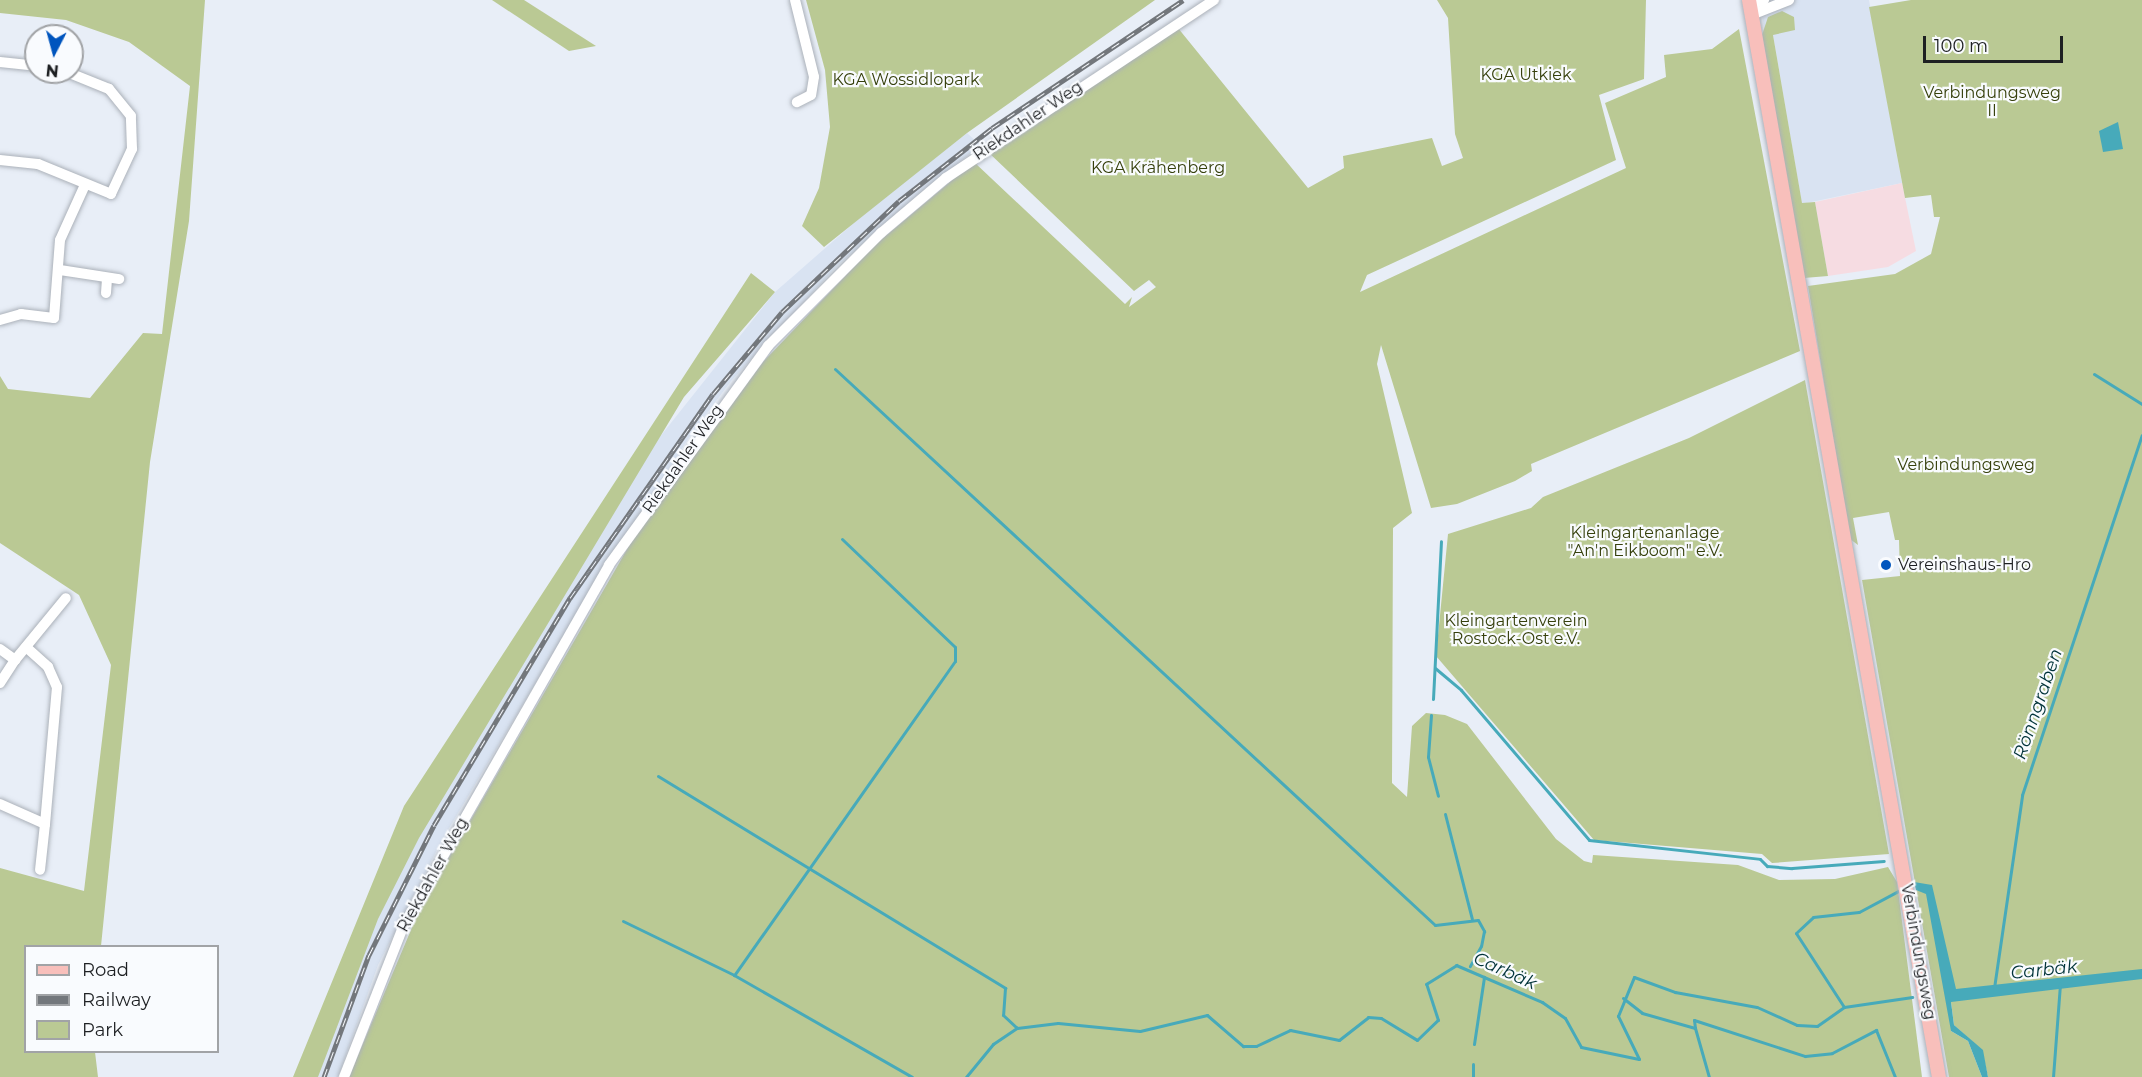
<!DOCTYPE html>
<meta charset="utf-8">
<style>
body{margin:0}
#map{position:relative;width:2142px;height:1077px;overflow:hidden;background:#e8eef7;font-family:Montserrat,sans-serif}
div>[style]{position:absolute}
.built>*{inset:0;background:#d9e3f2}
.industrial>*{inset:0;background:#f6dce2}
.green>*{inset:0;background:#bac994}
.water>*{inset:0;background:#47aaba}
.stream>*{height:3px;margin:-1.5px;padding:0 1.5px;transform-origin:1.5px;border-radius:1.5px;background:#47aaba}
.roads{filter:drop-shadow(0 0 2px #abb1b9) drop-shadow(0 0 2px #abb1b9)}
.minor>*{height:10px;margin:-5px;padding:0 5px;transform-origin:5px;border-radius:5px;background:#fff}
.major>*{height:14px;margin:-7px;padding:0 7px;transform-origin:7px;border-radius:7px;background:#f8bfbb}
.rail>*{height:5px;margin-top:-2.5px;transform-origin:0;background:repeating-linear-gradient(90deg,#f9fbfe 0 9px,#73777c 0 18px);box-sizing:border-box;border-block:2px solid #73777c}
.dots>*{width:16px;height:16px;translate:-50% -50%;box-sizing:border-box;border:3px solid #f9fbfe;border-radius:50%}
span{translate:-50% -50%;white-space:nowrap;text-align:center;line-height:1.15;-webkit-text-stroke:4.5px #f9fbfe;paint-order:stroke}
.park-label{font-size:16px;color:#36400c}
.street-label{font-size:16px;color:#1e2023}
.poi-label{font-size:16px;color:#1e2023}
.left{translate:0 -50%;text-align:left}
.water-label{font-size:18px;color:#013339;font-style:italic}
.legend{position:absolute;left:24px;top:945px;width:195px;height:108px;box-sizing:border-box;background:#f9fbfe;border:2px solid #a1a3a6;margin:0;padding:8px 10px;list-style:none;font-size:18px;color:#1e2023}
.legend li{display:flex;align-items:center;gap:12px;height:30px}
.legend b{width:30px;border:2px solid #a1a3a6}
.north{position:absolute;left:24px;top:24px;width:60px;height:60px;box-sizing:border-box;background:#f9fbfe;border:2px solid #a1a3a6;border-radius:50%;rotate:186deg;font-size:16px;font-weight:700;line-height:24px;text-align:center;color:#1e2023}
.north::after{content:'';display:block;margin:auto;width:21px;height:27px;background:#0055be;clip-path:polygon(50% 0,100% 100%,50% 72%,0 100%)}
.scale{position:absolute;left:1923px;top:36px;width:140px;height:27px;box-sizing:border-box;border:3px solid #1e2023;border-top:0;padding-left:8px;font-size:18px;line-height:21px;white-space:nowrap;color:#1e2023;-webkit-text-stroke:4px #f9fbfe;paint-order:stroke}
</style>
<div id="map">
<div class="built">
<div style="clip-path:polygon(1760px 0,1869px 0,1902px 183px,1802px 204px,1773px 35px,1765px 34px)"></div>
<div style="clip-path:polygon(967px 133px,980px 145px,837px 266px,731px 381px,692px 433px,607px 563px,442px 840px,378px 965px,338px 1077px,309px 1077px,397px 866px,655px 443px,775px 292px,894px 188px)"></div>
</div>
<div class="industrial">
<div style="clip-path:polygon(1902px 183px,1916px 251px,1888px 267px,1828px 276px,1815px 202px)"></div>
</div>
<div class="green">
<div style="clip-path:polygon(0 0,205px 0,189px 221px,150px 462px,101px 946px,26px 946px,26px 1052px,95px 1052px,98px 1077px,0 1077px,0 868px,84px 891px,111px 665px,79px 595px,0 543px,0 376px,8px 389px,90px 398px,143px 333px,162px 334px,190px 86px,129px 42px,66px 20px,0 13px)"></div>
<div style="clip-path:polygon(492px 0,524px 0,596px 46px,569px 51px)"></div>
<div style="clip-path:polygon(806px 0,1155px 0,967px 133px,824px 247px,802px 226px,819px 188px,830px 127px,825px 70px)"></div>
<div style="clip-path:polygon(1437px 0,1646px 0,1644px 79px,1599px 95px,1616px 160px,1367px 275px,1360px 292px,1626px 168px,1605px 103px,1666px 77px,1664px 55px,1712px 49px,1739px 29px,1800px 351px,1531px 464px,1532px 471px,1515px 481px,1457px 504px,1431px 508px,1381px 345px,1377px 364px,1412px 513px,1393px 528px,1392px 783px,1407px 797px,1412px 726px,1426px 713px,1445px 715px,1467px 724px,1556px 839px,1584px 861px,1592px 863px,1593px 855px,1738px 865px,1779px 880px,1835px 879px,1888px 867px,1897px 882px,1922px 1077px,349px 1077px,421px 906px,633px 539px,763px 362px,875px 245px,974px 162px,1125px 304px,1132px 297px,1129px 307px,1156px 287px,1149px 280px,1134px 291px,988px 152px,1178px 28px,1308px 188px,1344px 168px,1343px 156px,1432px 138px,1442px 166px,1463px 158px,1455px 134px,1448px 18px)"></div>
<div style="clip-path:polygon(1911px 0,2142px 0,2142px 1077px,1988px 1077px,1982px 1050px,1954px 1025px,1951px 1002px,1951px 1031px,1968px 1041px,1982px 1077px,1949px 1077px,1862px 580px,1900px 576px,1899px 540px,1895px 540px,1889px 512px,1853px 518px,1858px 545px,1850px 539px,1808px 286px,1895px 274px,1931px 254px,1940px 217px,1934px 217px,1931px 195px,1905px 198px,1869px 7px)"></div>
<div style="clip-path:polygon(1782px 11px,1794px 17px,1795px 30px,1773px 35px,1802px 203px,1815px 202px,1828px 276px,1804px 278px,1762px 35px,1768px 17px)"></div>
<div style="clip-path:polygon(751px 273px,775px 292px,684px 397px,419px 838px,378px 919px,318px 1077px,293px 1077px,404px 806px)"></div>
<div style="clip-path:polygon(1805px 380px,1889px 854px,1772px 863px,1762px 854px,1594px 840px,1436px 656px,1448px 534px,1531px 508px,1543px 497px,1689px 438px)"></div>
</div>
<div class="water">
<div style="clip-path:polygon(2118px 122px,2123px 149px,2103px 152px,2099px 131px)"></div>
<div style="clip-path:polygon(1914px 882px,1932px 885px,1956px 989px,2142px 969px,2142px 979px,1951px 1002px,1954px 1025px,1983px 1050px,1988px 1077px,1982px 1077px,1968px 1041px,1951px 1031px,1926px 894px,1916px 890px)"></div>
</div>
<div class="stream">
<div style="left:835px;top:369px;width:818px;rotate:42.82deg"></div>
<div style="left:1435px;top:925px;width:43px;rotate:-6.6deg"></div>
<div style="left:1478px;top:920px;width:13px;rotate:61deg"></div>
<div style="left:1484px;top:931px;width:15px;rotate:101deg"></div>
<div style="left:1481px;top:946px;width:23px;rotate:119deg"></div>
<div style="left:2094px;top:374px;width:57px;rotate:32deg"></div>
<div style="left:842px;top:539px;width:156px;rotate:43.7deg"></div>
<div style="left:955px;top:647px;width:14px;rotate:90deg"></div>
<div style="left:955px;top:661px;width:384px;rotate:125.1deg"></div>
<div style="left:734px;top:975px;width:205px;rotate:29.8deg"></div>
<div style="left:1435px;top:668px;width:34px;rotate:40deg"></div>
<div style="left:1461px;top:690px;width:197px;rotate:49.5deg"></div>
<div style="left:1589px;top:840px;width:172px;rotate:6.3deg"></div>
<div style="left:1760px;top:859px;width:10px;rotate:45deg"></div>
<div style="left:1767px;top:866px;width:25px;rotate:5deg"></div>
<div style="left:1792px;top:868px;width:92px;rotate:-4.4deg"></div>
<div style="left:1433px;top:699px;width:158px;rotate:-87.1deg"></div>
<div style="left:1431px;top:715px;width:42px;rotate:94.1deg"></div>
<div style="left:1428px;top:757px;width:40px;rotate:75.6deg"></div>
<div style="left:658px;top:776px;width:407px;rotate:31.4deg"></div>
<div style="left:1005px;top:988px;width:27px;rotate:94deg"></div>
<div style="left:1003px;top:1015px;width:19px;rotate:43deg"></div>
<div style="left:1445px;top:814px;width:108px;rotate:75.6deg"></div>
<div style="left:623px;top:921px;width:123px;rotate:25.9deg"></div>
<div style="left:1994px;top:988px;width:195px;rotate:-81.7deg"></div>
<div style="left:2022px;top:795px;width:379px;rotate:-71.6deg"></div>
<div style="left:1623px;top:998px;width:24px;rotate:38deg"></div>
<div style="left:1642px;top:1013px;width:55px;rotate:15.8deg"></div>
<div style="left:1695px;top:1028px;width:51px;rotate:74.1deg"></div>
<div style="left:1844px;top:1007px;width:88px;rotate:-123deg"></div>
<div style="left:1796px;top:933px;width:23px;rotate:-43deg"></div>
<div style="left:1813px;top:917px;width:46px;rotate:-6.2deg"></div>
<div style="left:1859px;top:912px;width:49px;rotate:-28.1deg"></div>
<div style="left:1695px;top:1028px;width:8px;rotate:-97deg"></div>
<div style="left:1694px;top:1020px;width:117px;rotate:18deg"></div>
<div style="left:1805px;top:1056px;width:27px;rotate:-6deg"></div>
<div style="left:1832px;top:1053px;width:50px;rotate:-27.6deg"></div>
<div style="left:1876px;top:1030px;width:51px;rotate:68deg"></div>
<div style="left:1474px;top:1044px;width:68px;rotate:-81.5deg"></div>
<div style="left:966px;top:1077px;width:43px;rotate:-50.7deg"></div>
<div style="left:993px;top:1044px;width:29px;rotate:-34deg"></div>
<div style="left:1017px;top:1028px;width:41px;rotate:-7deg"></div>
<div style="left:1058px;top:1023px;width:82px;rotate:5.6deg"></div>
<div style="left:1140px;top:1031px;width:69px;rotate:-13.4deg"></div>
<div style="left:1207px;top:1015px;width:48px;rotate:40.7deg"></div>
<div style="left:1243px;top:1046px;width:13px"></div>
<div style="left:1256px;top:1046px;width:38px;rotate:-25deg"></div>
<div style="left:1290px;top:1030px;width:50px;rotate:11.5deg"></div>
<div style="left:1339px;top:1040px;width:37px;rotate:-38deg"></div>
<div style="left:1368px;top:1017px;width:13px;rotate:4deg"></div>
<div style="left:1381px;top:1018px;width:42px;rotate:31.4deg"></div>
<div style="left:1417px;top:1040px;width:29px;rotate:-44deg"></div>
<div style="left:1438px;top:1020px;width:38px;rotate:-108deg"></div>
<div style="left:1426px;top:984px;width:36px;rotate:-32deg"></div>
<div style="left:1456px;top:965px;width:94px;rotate:23.3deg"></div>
<div style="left:1542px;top:1002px;width:28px;rotate:35deg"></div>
<div style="left:1565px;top:1018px;width:33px;rotate:61deg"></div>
<div style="left:1581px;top:1047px;width:59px;rotate:11.7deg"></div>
<div style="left:1639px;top:1059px;width:48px;rotate:-116deg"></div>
<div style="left:1618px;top:1016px;width:42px;rotate:-67.7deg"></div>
<div style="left:1634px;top:977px;width:44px;rotate:20.1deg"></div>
<div style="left:1675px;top:992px;width:83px;rotate:10.4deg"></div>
<div style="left:1757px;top:1007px;width:44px;rotate:24.2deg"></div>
<div style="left:1797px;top:1025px;width:20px;rotate:3deg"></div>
<div style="left:1817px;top:1026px;width:33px;rotate:-35deg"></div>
<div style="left:1844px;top:1007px;width:69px;rotate:-8.4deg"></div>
<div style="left:1473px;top:1077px;width:13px;rotate:-90deg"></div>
<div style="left:2053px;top:1077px;width:94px;rotate:-85.7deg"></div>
</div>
<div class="roads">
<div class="minor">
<div style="left:795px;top:0;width:79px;rotate:76.1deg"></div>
<div style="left:814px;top:77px;width:18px;rotate:99deg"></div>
<div style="left:811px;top:95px;width:16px;rotate:153deg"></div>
<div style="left:1750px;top:5px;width:15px;rotate:-20deg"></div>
<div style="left:1751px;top:15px;width:41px;rotate:-21.5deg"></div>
<div style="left:0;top:62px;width:36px;rotate:6deg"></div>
<div style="left:0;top:160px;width:38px;rotate:6deg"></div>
<div style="left:38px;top:164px;width:79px;rotate:22.3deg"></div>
<div style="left:111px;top:194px;width:50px;rotate:-65deg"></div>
<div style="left:132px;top:149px;width:33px;rotate:-92deg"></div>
<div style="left:131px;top:116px;width:35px;rotate:-129deg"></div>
<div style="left:109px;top:89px;width:45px;rotate:-158deg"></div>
<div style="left:60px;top:270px;width:60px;rotate:8.7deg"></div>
<div style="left:106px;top:293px;width:15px;rotate:-86deg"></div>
<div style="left:0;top:320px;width:22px;rotate:-16deg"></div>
<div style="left:21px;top:314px;width:33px;rotate:7deg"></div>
<div style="left:54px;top:318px;width:78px;rotate:-85.6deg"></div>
<div style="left:60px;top:240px;width:58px;rotate:-65.6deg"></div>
<div style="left:26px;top:647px;width:30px;rotate:42deg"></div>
<div style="left:48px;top:667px;width:22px;rotate:66deg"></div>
<div style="left:57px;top:687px;width:138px;rotate:95deg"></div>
<div style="left:0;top:649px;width:19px;rotate:36deg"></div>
<div style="left:15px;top:660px;width:80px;rotate:-50.6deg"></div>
<div style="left:0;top:683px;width:27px;rotate:-57deg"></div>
<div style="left:0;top:804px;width:49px;rotate:24deg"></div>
<div style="left:45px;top:824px;width:46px;rotate:96.2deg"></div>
<div style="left:344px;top:1077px;width:163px;rotate:-68.5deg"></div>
<div style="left:404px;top:925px;width:414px;rotate:-60.3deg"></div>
<div style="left:609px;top:565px;width:271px;rotate:-54deg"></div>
<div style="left:768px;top:346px;width:160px;rotate:-45deg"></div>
<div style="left:881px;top:233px;width:85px;rotate:-40.2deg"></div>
<div style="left:946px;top:178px;width:322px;rotate:-33.6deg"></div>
</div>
<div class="major">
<div style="left:1749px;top:0;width:1094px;rotate:80deg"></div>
</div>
</div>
<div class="rail">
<div style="left:324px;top:1077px;width:130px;rotate:-69.8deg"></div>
<div style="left:369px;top:955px;width:145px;rotate:-63.4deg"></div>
<div style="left:434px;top:825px;width:265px;rotate:-59.1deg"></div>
<div style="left:570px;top:598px;width:249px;rotate:-55deg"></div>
<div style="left:713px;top:394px;width:107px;rotate:-49.9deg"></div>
<div style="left:782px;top:312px;width:161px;rotate:-43.5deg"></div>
<div style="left:899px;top:201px;width:118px;rotate:-38.1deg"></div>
<div style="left:992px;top:128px;width:230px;rotate:-33.8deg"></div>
</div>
<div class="dots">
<div style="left:1886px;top:565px;background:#0055be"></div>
</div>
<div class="park-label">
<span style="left:1526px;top:75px">KGA Utkiek</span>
<span style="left:906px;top:80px">KGA Wossidlopark</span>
<span style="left:1992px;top:102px">Verbindungsweg<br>II</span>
<span style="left:1158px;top:168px">KGA Krähenberg</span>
<span style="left:1966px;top:465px">Verbindungsweg</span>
<span style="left:1645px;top:542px">Kleingartenanlage<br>"An'n Eikboom" e.V.</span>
<span style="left:1516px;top:630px">Kleingartenverein<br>Rostock-Ost e.V.</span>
</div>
<div class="street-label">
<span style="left:1028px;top:121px;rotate:-34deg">Riekdahler Weg</span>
<span style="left:683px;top:459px;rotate:-55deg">Riekdahler Weg</span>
<span style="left:433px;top:875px;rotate:-61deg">Riekdahler Weg</span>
<span style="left:1918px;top:952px;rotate:80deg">Verbindungsweg</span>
</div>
<div class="poi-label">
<span class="left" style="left:1898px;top:565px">Vereinshaus-Hro</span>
</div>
<div class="water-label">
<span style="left:2038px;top:704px;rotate:-71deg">Rönngraben</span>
<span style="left:2044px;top:970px;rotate:-6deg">Carbäk</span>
<span style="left:1505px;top:971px;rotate:24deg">Carbäk</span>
</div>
<ul class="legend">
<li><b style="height:8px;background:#f8bfbb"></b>Road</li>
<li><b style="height:8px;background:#73777c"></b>Railway</li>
<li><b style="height:16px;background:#bac994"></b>Park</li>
</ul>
<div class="north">N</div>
<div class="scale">100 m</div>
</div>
